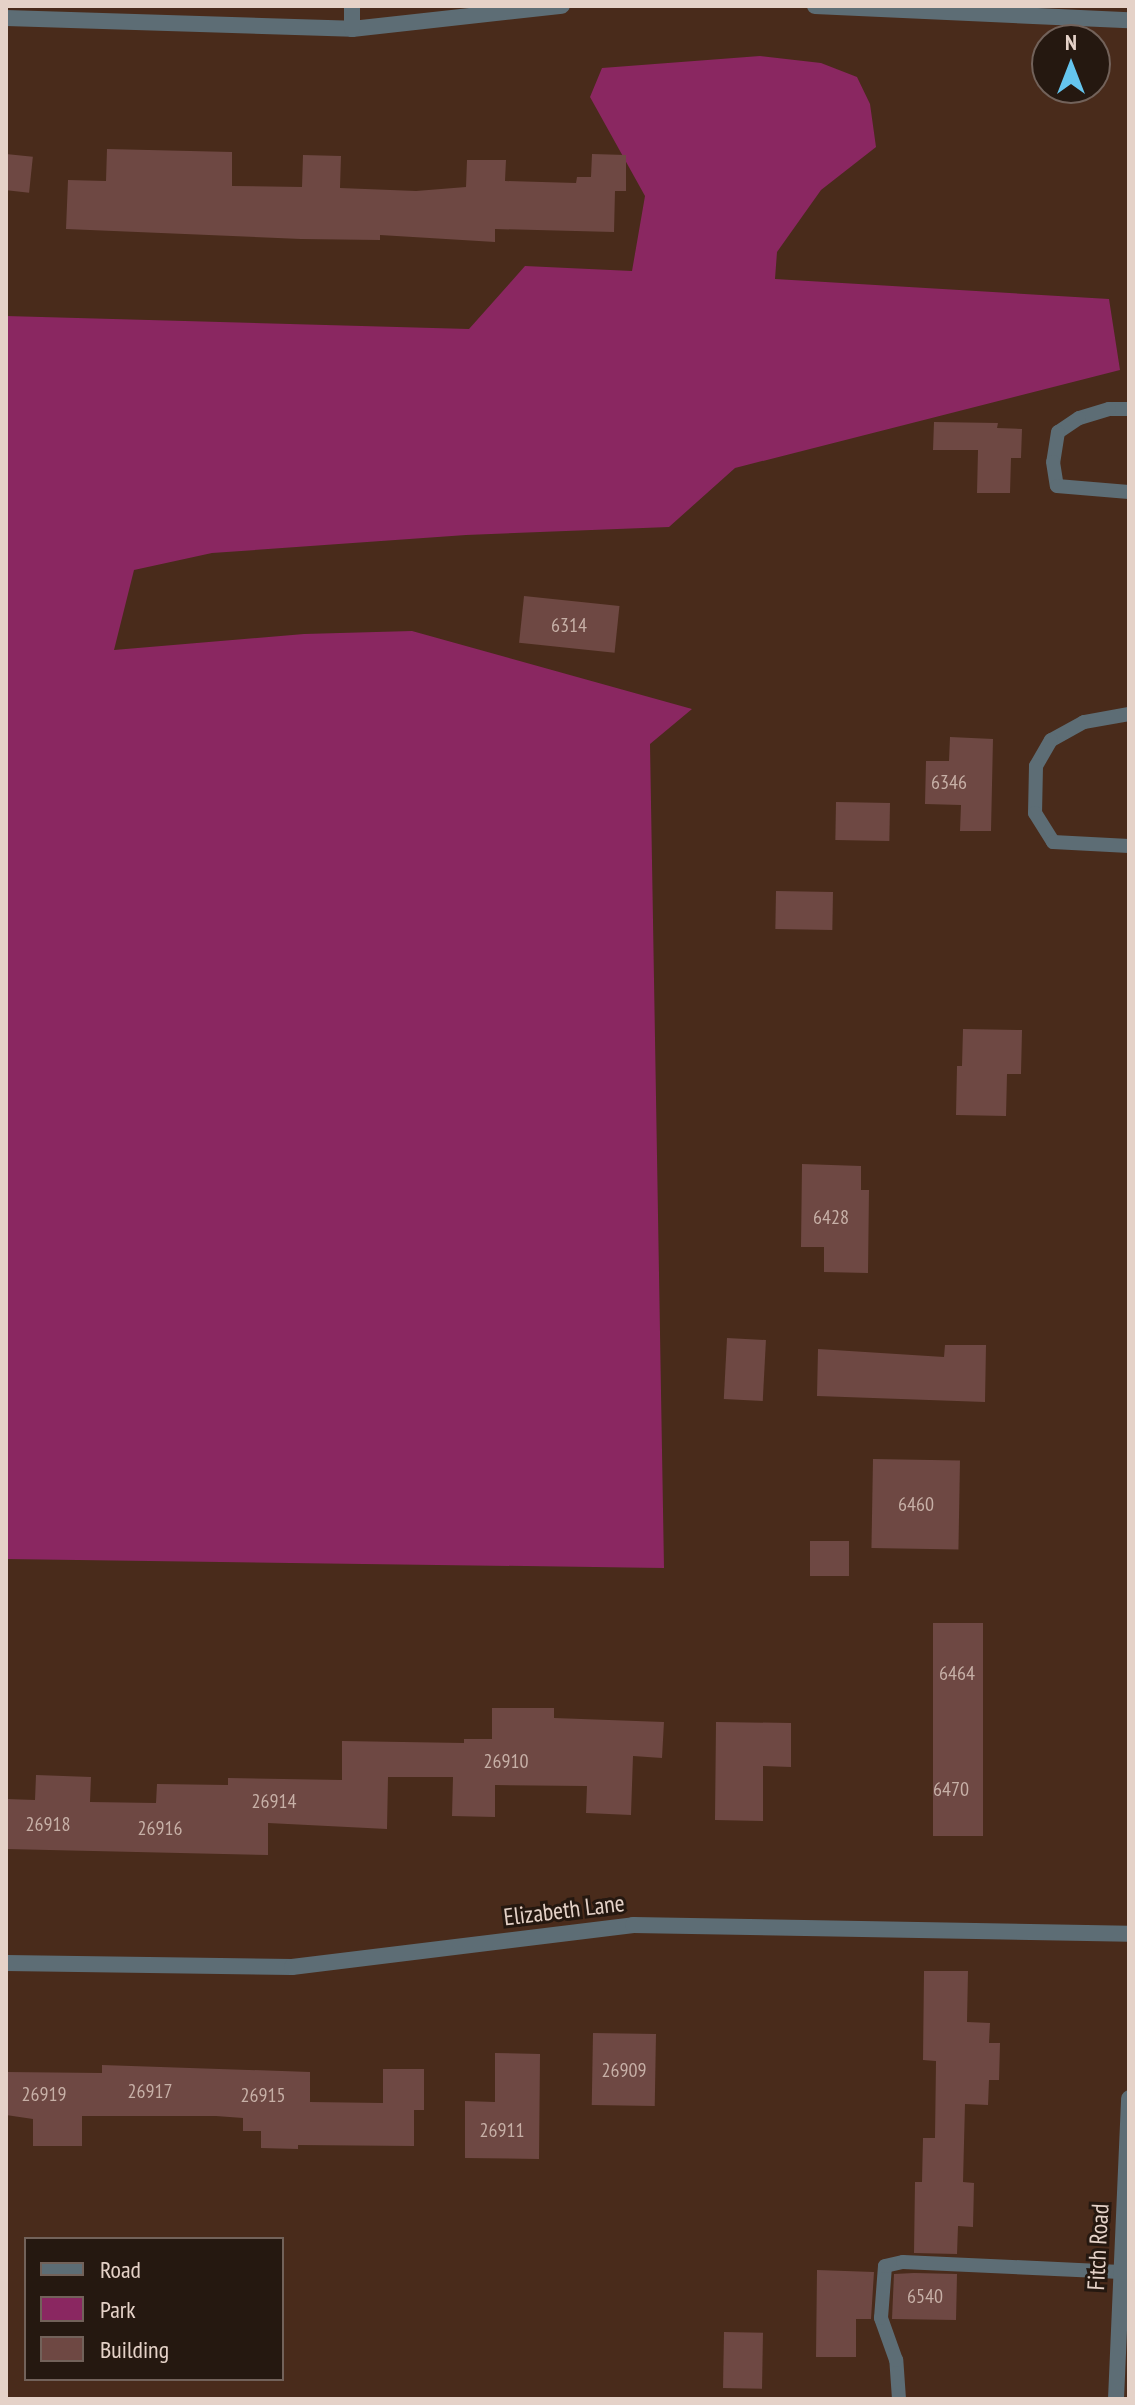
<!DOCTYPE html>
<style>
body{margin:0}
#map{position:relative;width:1135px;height:2405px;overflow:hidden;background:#492b1b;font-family:"PT Sans Narrow",sans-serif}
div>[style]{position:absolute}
.green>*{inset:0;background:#8a2761}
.building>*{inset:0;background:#6e4843;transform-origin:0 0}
.service>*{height:14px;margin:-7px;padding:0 7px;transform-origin:7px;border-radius:7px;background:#5d6d75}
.minor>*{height:16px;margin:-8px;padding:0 8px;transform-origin:8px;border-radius:8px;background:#5d6d75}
.tertiary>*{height:16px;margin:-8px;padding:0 8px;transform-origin:8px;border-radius:8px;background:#5d6d75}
span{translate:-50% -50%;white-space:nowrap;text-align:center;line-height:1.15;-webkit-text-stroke:6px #251810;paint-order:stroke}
.number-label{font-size:20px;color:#c7b0a7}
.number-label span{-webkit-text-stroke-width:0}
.street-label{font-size:24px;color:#e5d2c8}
.frame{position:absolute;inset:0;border:8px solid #e5d2c8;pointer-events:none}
.legend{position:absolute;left:24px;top:2237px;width:260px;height:144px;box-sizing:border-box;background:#251810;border:2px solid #72625a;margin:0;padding:10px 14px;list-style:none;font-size:24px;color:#e5d2c8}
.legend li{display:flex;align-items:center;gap:16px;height:40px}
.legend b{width:40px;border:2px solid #72625a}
.north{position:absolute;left:1031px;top:24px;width:80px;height:80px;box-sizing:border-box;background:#251810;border:2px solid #72625a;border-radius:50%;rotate:0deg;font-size:22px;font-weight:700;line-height:32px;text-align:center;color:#e5d2c8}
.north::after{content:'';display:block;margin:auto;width:28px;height:36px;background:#65c5ee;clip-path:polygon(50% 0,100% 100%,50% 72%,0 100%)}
</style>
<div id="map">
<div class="green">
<div style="clip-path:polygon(760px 56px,821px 63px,857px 77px,870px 104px,876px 147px,821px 190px,777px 252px,775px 279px,1109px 299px,1120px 370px,735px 468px,669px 527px,466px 535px,212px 553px,134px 570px,114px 650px,304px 634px,412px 631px,692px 709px,650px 744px,664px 1568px,6px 1559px,6px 316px,469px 329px,525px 266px,632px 271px,645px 196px,590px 97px,602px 68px)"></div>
</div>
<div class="building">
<div style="clip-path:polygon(107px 149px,232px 152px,232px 186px,302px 187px,303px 155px,341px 156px,340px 188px,416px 191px,466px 187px,467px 160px,506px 160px,505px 181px,576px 183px,577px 177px,591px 177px,592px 154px,626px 155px,626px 191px,615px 191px,614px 232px,495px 229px,495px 242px,380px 235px,380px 240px,301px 239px,66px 229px,68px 180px,106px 181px)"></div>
<div style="left:6px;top:154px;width:27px;height:36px;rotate:6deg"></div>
<div style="clip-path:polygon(934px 422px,998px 423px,997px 428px,1022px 429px,1021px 458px,1011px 458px,1010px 493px,977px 493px,978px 450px,933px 450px)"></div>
<div style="left:524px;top:596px;width:96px;height:47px;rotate:6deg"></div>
<div style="clip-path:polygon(950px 737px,993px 739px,991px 831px,960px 831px,961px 805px,925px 804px,926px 761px,949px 761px)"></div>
<div style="left:836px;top:802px;width:54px;height:38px;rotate:1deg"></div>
<div style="left:776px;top:891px;width:57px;height:38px;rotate:1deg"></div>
<div style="clip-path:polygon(963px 1029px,1022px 1030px,1021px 1074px,1007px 1074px,1006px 1116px,956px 1115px,957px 1066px,962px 1066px)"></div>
<div style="clip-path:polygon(802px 1164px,861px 1166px,861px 1190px,869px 1190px,868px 1273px,824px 1272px,824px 1247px,801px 1247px)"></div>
<div style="left:727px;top:1338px;width:39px;height:61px;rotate:3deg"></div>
<div style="clip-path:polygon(945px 1345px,986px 1345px,985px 1402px,817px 1396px,818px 1349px,944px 1357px)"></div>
<div style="left:873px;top:1459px;width:87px;height:89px;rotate:1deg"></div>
<div style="left:810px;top:1541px;width:39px;height:35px"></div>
<div style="left:933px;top:1623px;width:50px;height:213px"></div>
<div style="clip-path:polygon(492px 1708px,554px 1708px,554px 1718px,664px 1722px,662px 1758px,633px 1756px,631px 1815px,586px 1813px,587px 1786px,495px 1785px,495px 1817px,452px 1816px,453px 1777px,388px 1777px,387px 1829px,268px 1823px,268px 1855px,6px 1849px,6px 1799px,35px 1800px,36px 1775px,91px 1777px,90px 1802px,156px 1803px,157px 1784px,228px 1785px,228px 1778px,342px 1780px,342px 1741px,464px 1743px,464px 1739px,492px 1739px)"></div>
<div style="clip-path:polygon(716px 1722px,791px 1723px,791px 1767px,763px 1766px,763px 1821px,715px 1820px)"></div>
<div style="clip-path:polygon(924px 1971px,968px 1971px,967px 2022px,990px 2023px,989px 2043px,1000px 2043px,999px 2080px,989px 2080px,988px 2105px,965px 2104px,963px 2182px,974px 2183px,973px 2227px,958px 2226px,957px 2254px,914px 2253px,915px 2182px,922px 2182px,923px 2138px,935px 2138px,936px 2061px,923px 2060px)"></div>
<div style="left:593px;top:2033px;width:63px;height:72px;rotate:1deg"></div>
<div style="clip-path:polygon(495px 2053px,540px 2054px,539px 2159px,465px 2158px,465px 2101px,495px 2102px)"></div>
<div style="clip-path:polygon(102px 2065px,310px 2072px,310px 2102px,383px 2103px,383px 2069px,424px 2069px,424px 2110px,414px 2110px,414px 2146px,298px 2145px,298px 2149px,261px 2148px,261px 2131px,243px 2131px,243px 2118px,216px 2116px,82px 2116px,82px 2146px,33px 2146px,33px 2119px,6px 2115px,6px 2072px,102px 2073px)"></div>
<div style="clip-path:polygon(817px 2270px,874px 2272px,871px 2319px,856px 2319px,856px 2357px,816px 2357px)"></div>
<div style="clip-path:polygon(914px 2273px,957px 2274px,956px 2320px,892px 2319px,894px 2274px)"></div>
<div style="left:724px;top:2332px;width:39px;height:56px;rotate:1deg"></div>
</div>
<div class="service">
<div style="left:1129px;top:409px;width:20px;rotate:180deg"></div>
<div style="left:1109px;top:409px;width:31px;rotate:163deg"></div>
<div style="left:1079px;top:418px;width:25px;rotate:146deg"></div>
<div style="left:1058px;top:432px;width:30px;rotate:99deg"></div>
<div style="left:1053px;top:462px;width:24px;rotate:81deg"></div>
<div style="left:1057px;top:486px;width:72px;rotate:4.8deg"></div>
<div style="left:1129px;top:714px;width:46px;rotate:169.9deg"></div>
<div style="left:1084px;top:722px;width:38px;rotate:151deg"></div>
<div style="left:1051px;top:740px;width:30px;rotate:120deg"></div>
<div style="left:1036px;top:766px;width:47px;rotate:91.2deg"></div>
<div style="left:1035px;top:813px;width:34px;rotate:58deg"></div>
<div style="left:1053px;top:842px;width:76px;rotate:3deg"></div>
<div style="left:899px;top:2399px;width:39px;rotate:-94deg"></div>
<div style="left:896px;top:2360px;width:45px;rotate:-109.7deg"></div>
<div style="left:881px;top:2318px;width:52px;rotate:-85.6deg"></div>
<div style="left:885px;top:2266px;width:18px;rotate:-13deg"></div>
<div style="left:903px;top:2262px;width:218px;rotate:2.6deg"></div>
</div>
<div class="minor">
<div style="left:815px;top:6px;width:314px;rotate:2.6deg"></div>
<div style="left:6px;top:18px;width:346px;rotate:1.8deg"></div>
<div style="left:352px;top:29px;width:211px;rotate:-6.3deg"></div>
<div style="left:352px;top:29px;width:23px;rotate:-90deg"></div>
<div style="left:6px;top:1963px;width:286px;rotate:0.8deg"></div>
<div style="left:292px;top:1967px;width:344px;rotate:-7deg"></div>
<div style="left:633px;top:1925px;width:496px;rotate:1deg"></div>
</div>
<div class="tertiary">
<div style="left:1116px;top:2399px;width:301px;rotate:-87.5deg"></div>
</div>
<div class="number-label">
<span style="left:569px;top:625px">6314</span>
<span style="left:949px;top:782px">6346</span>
<span style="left:831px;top:1217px">6428</span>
<span style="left:916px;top:1504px">6460</span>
<span style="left:957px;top:1673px">6464</span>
<span style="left:506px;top:1761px">26910</span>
<span style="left:951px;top:1789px">6470</span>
<span style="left:274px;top:1801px">26914</span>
<span style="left:48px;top:1824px">26918</span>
<span style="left:160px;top:1828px">26916</span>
<span style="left:624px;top:2070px">26909</span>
<span style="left:150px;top:2091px">26917</span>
<span style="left:44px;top:2094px">26919</span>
<span style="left:263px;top:2095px">26915</span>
<span style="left:502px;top:2130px">26911</span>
<span style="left:925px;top:2296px">6540</span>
</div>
<div class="street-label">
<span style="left:564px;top:1910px;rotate:-7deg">Elizabeth Lane</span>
<span style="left:1098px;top:2247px;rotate:-87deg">Fitch Road</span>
</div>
<div class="frame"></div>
<ul class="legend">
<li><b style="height:10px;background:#5d6d75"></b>Road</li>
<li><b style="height:22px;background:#8a2761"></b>Park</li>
<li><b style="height:22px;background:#6e4843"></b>Building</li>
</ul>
<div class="north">N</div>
</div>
